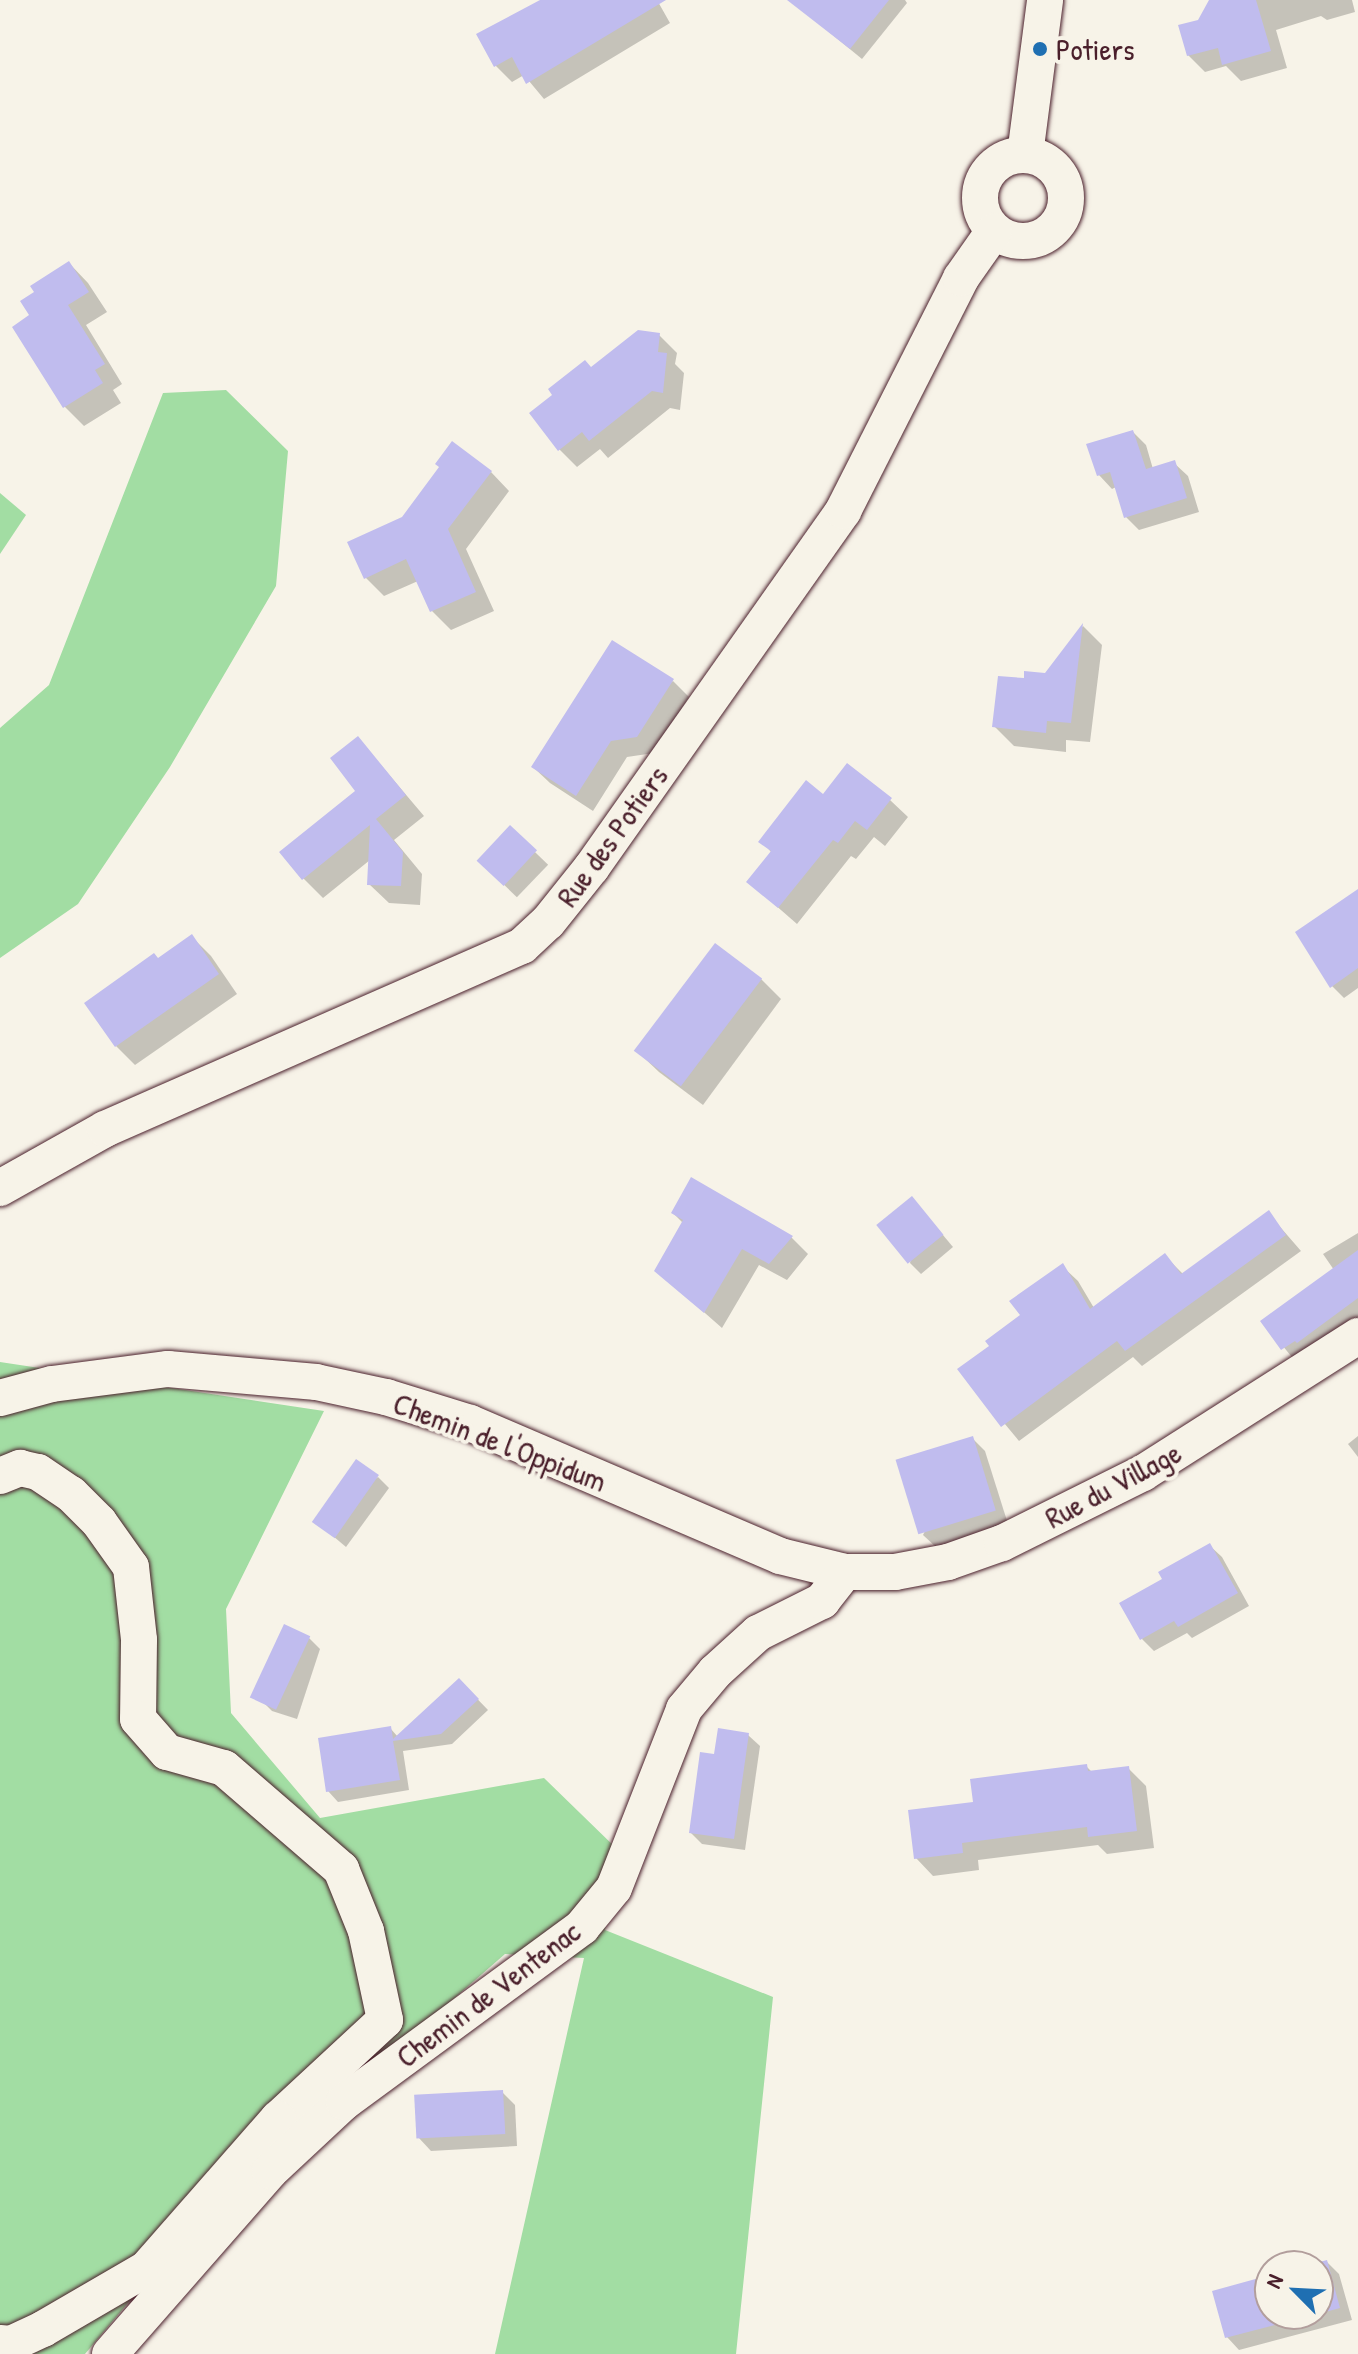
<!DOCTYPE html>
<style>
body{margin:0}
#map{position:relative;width:1358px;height:2354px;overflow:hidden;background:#f7f3e8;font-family:"Patrick Hand",sans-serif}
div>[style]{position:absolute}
.green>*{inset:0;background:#a2dda3}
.shadow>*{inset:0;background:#0003;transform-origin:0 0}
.building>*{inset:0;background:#c0bcee;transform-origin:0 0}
.roads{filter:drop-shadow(0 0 2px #4a1f2b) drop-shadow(0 0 2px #4a1f2b)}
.minor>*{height:36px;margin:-18px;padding:0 18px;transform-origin:18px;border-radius:18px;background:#f7f3e8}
.minor>.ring{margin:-18px;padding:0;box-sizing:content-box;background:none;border:36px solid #f7f3e8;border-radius:50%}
.dots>*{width:22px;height:22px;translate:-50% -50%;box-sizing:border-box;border:4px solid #f7f3e8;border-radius:50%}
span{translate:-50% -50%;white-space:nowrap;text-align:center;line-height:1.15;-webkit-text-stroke:8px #f7f3e8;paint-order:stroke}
.poi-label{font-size:30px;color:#4a1f2b}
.left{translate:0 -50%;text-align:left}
.street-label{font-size:30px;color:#4a1f2b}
.north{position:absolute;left:1254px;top:2250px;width:80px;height:80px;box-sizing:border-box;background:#f7f3e8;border:2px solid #b29e9c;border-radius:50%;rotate:294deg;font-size:22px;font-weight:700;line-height:32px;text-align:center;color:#4a1f2b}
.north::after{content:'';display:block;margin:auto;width:28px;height:36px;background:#1f6fb2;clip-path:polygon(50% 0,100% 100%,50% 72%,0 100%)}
</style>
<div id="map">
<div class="green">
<div style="clip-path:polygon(226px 390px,288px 451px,276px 586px,170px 767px,78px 904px,0 958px,0 728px,49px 685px,163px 393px)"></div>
<div style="clip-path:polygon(0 493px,26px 515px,0 554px)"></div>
<div style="clip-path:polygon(0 1362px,324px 1411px,226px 1609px,231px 1713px,320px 1818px,544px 1778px,617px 1849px,605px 1930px,773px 1997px,736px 2354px,495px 2354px,584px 1958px,505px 1954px,192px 2227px,85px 2354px,0 2354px)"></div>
</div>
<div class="shadow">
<div style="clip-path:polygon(544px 0,657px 0,670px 23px,544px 99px,524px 75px,512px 82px,495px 65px)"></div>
<div style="clip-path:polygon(808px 0,905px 0,907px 3px,862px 59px,801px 9px)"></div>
<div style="clip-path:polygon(1211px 0,1352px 0,1355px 12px,1327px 20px,1321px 16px,1276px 30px,1287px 68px,1241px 81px,1226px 66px,1205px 72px,1188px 55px)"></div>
<div style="clip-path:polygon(69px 263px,88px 283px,107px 312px,86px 325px,122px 384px,113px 390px,121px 403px,84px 426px,65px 407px,32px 316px)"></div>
<div style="clip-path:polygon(659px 335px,677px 353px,675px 364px,684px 373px,680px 410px,670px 408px,608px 458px,600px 449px,577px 467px,559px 449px)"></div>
<div style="clip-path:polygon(1133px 432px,1146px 445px,1153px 469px,1174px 463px,1188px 476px,1199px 512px,1139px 530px,1126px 517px,1116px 487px,1112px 489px,1099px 475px)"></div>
<div style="clip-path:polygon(491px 472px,509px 491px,466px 549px,494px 611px,451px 630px,432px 611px,418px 581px,384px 596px,365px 577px,403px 518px)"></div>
<div style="clip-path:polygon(1083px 626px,1102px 645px,1090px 742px,1066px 740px,1066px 752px,1014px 746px,994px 726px,1026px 680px,1046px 675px)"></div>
<div style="clip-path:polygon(673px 681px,689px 697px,654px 753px,627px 757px,593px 811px,550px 783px,533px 767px)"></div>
<div style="clip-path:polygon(358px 738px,424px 816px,394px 840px,422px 874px,420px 905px,389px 903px,369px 884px,370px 860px,323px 898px,303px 878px,358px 791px)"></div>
<div style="clip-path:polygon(824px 796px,890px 800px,908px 817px,885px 846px,874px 837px,856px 859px,851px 856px,797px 924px,749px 882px,772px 853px,761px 841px)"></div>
<div style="left:510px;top:828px;width:53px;height:45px;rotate:44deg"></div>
<div style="clip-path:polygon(1358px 892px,1358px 988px,1344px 998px,1332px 986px)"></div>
<div style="clip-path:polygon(192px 937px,211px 956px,237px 994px,135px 1065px,116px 1046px,158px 960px)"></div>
<div style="clip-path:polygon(761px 979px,781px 999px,703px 1105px,659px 1072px,639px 1053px)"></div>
<div style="clip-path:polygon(922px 1210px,953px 1247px,921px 1274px,910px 1263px)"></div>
<div style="clip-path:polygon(673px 1213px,791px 1237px,808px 1254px,787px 1280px,759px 1265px,722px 1328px,656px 1270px,683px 1223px)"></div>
<div style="clip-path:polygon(1268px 1213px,1301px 1251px,1142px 1366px,1133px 1357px,1019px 1441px,960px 1370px,992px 1346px,1023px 1315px,1062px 1266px,1078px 1281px,1094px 1308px,1165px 1256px,1183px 1274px)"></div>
<div style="clip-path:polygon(1358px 1233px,1358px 1320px,1296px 1362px,1263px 1322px,1334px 1270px,1323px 1254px)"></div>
<div style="clip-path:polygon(1358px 1436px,1358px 1457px,1348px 1444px)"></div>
<div style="clip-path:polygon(972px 1438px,985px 1451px,1008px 1524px,937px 1548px,923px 1535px)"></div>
<div style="clip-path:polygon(378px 1477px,389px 1488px,346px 1547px,314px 1520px)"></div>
<div style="clip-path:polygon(1209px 1545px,1222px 1557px,1249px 1606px,1192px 1638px,1187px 1633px,1154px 1651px,1142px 1639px,1165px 1580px)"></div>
<div style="clip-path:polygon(309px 1638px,320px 1649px,297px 1719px,272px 1711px,261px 1700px)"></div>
<div style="clip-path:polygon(459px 1680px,488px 1710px,452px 1744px,403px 1751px,409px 1790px,338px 1802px,328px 1791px,390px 1728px,398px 1737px)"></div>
<div style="clip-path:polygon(748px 1735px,760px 1746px,745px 1850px,702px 1844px,691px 1833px)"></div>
<div style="clip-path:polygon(1086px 1766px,1093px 1773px,1128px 1768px,1146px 1786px,1154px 1848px,1107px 1854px,1098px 1845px,978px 1860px,979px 1870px,933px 1876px,916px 1858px,975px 1804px)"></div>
<div style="clip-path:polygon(502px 2092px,515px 2105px,517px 2146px,431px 2151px,418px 2137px)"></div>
<div style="clip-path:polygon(1327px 2262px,1339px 2274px,1352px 2320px,1239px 2350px,1227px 2337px,1270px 2277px,1270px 2314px,1318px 2314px,1318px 2266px,1311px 2266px)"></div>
</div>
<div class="building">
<div style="clip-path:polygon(540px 0,666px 0,526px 84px,512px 57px,494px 67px,476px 34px)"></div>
<div style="clip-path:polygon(787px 0,889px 0,850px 49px)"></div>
<div style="clip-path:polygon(1209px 0,1256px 0,1271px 51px,1222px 65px,1218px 48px,1187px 56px,1178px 25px,1198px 20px)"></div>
<div style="clip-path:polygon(69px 261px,89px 292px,68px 305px,105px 364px,95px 370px,103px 383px,63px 408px,12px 327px,29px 315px,20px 301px,34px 292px,30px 286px)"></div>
<div style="clip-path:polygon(638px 330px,660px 333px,658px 352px,667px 353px,663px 393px,652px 391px,589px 441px,582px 432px,558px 451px,529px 413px,552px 395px,548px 389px,585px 360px,591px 367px)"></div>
<div style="clip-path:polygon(1133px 430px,1146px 469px,1175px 460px,1187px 498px,1124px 518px,1110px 472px,1097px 476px,1086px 444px)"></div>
<div style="clip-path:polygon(452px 441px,492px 471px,448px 529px,476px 592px,430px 612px,406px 559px,364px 579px,347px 542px,402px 517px,439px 467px,435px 464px)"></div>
<div style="clip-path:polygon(1083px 623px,1071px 723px,1047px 721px,1046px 733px,992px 727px,998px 676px,1024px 678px,1024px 671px,1045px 673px)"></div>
<div style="clip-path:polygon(612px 640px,674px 679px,637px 737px,611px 741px,576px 796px,531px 767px)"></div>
<div style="clip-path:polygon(358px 736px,406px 795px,376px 819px,403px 852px,401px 886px,367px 885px,370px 825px,302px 880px,279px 852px,355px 791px,330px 758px)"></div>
<div style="clip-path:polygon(847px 763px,892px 798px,867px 830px,855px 821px,838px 843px,833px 840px,778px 908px,746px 882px,771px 851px,758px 842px,806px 780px,823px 794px)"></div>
<div style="left:510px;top:825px;width:37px;height:49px;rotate:43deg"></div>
<div style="clip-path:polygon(1358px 889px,1358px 968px,1330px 988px,1295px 932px)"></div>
<div style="clip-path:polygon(192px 934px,219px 974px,115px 1047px,84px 1003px,154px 953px,158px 958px)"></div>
<div style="left:715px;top:943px;width:59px;height:135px;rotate:37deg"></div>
<div style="clip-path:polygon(691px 1177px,793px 1236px,769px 1264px,742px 1249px,704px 1313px,654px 1271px,683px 1220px,671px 1213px)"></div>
<div style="left:912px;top:1196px;width:50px;height:46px;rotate:51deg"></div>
<div style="clip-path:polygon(1269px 1210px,1286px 1235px,1125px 1351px,1117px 1341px,1001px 1427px,957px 1369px,989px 1346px,985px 1341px,1020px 1315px,1009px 1301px,1063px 1263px,1090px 1309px,1165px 1253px,1181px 1274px)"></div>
<div style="clip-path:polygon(1358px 1250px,1358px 1298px,1297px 1343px,1295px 1341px,1281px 1350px,1260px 1321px)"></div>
<div style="left:973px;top:1436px;width:78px;height:81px;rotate:73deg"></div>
<div style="left:356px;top:1459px;width:28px;height:77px;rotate:35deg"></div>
<div style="clip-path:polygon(1210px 1543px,1238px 1593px,1178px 1627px,1174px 1621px,1140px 1640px,1119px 1603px,1162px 1579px,1158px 1572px)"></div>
<div style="left:284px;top:1624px;width:29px;height:81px;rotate:25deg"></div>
<div style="clip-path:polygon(459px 1678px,479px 1699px,441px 1734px,393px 1741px,400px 1780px,326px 1792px,318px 1738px,391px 1726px,393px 1739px)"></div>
<div style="clip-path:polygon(718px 1728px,749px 1733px,734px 1839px,689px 1833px,700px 1752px,714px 1754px)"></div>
<div style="clip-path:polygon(1087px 1764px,1088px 1771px,1129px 1766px,1137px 1831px,1088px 1837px,1087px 1827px,962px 1843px,963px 1853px,914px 1859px,908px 1810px,973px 1802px,970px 1779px)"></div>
<div style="left:503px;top:2090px;width:44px;height:89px;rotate:87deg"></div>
<div style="clip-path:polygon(1327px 2260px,1340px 2308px,1318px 2314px,1318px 2266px,1304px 2266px)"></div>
<div style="clip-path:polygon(1270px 2275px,1270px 2314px,1317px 2314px,1225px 2338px,1212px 2291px)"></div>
</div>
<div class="roads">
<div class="minor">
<div style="left:1025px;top:155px;width:156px;rotate:-82.6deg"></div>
<div class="ring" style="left:980px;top:155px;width:50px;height:50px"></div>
<div style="left:0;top:1188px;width:120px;rotate:-29.3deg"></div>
<div style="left:105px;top:1129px;width:455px;rotate:-23.7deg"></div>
<div style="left:522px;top:946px;width:35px;rotate:-43deg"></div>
<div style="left:548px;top:922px;width:70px;rotate:-51.3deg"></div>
<div style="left:592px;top:867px;width:436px;rotate:-54.8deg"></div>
<div style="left:843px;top:511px;width:261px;rotate:-63.1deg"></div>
<div style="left:961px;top:278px;width:57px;rotate:-54.9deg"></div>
<div style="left:0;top:1398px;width:54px;rotate:-15.1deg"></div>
<div style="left:52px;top:1384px;width:117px;rotate:-7.4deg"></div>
<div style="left:168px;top:1369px;width:149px;rotate:5deg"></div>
<div style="left:316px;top:1382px;width:72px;rotate:12.1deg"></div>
<div style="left:386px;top:1397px;width:88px;rotate:17.2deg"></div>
<div style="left:470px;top:1423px;width:337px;rotate:23.2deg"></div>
<div style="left:780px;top:1556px;width:67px;rotate:13.8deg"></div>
<div style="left:845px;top:1572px;width:50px"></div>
<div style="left:895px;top:1572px;width:54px;rotate:-10.7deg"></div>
<div style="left:948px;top:1562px;width:57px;rotate:-19.4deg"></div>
<div style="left:1002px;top:1543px;width:157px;rotate:-26.4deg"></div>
<div style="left:1143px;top:1473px;width:255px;rotate:-32.5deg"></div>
<div style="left:0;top:1476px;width:22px;rotate:-22deg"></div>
<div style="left:20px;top:1468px;width:18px;rotate:13deg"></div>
<div style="left:38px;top:1472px;width:40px;rotate:34deg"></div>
<div style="left:71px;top:1494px;width:40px;rotate:45deg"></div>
<div style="left:99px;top:1522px;width:55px;rotate:54.6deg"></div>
<div style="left:131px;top:1567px;width:73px;rotate:83.7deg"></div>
<div style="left:139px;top:1640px;width:79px;rotate:90.7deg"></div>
<div style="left:138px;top:1719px;width:44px;rotate:48.7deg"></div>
<div style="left:167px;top:1752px;width:59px;rotate:15.7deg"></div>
<div style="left:224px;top:1768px;width:155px;rotate:40.8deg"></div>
<div style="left:341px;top:1869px;width:67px;rotate:68deg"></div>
<div style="left:366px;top:1931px;width:91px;rotate:77.9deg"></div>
<div style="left:385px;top:2020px;width:146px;rotate:137.2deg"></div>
<div style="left:278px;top:2119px;width:200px;rotate:131.3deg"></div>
<div style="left:146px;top:2269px;width:119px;rotate:149.8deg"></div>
<div style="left:43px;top:2329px;width:35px;rotate:155deg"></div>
<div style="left:11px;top:2344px;width:11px;rotate:-175deg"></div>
<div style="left:110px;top:2354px;width:243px;rotate:-48.8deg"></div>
<div style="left:270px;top:2171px;width:101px;rotate:-43deg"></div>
<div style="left:344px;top:2102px;width:295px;rotate:-36.3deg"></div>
<div style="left:582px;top:1927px;width:50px;rotate:-50.6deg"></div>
<div style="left:614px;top:1888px;width:192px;rotate:-68.6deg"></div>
<div style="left:684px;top:1709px;width:48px;rotate:-50deg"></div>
<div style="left:715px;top:1672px;width:58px;rotate:-42.2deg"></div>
<div style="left:758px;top:1633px;width:72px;rotate:-26.6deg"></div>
<div style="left:822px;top:1601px;width:37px;rotate:-52deg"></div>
</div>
</div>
<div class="dots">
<div style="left:1040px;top:49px;background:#1f6fb2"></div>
</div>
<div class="poi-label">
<span class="left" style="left:1056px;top:49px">Potiers</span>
</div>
<div class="street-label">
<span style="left:612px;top:836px;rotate:-54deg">Rue des Potiers</span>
<span style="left:500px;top:1442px;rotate:21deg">Chemin de l'Oppidum</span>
<span style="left:1113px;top:1485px;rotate:-28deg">Rue du Village</span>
<span style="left:488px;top:1994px;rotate:-37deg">Chemin de Ventenac</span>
</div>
<div class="north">N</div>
</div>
